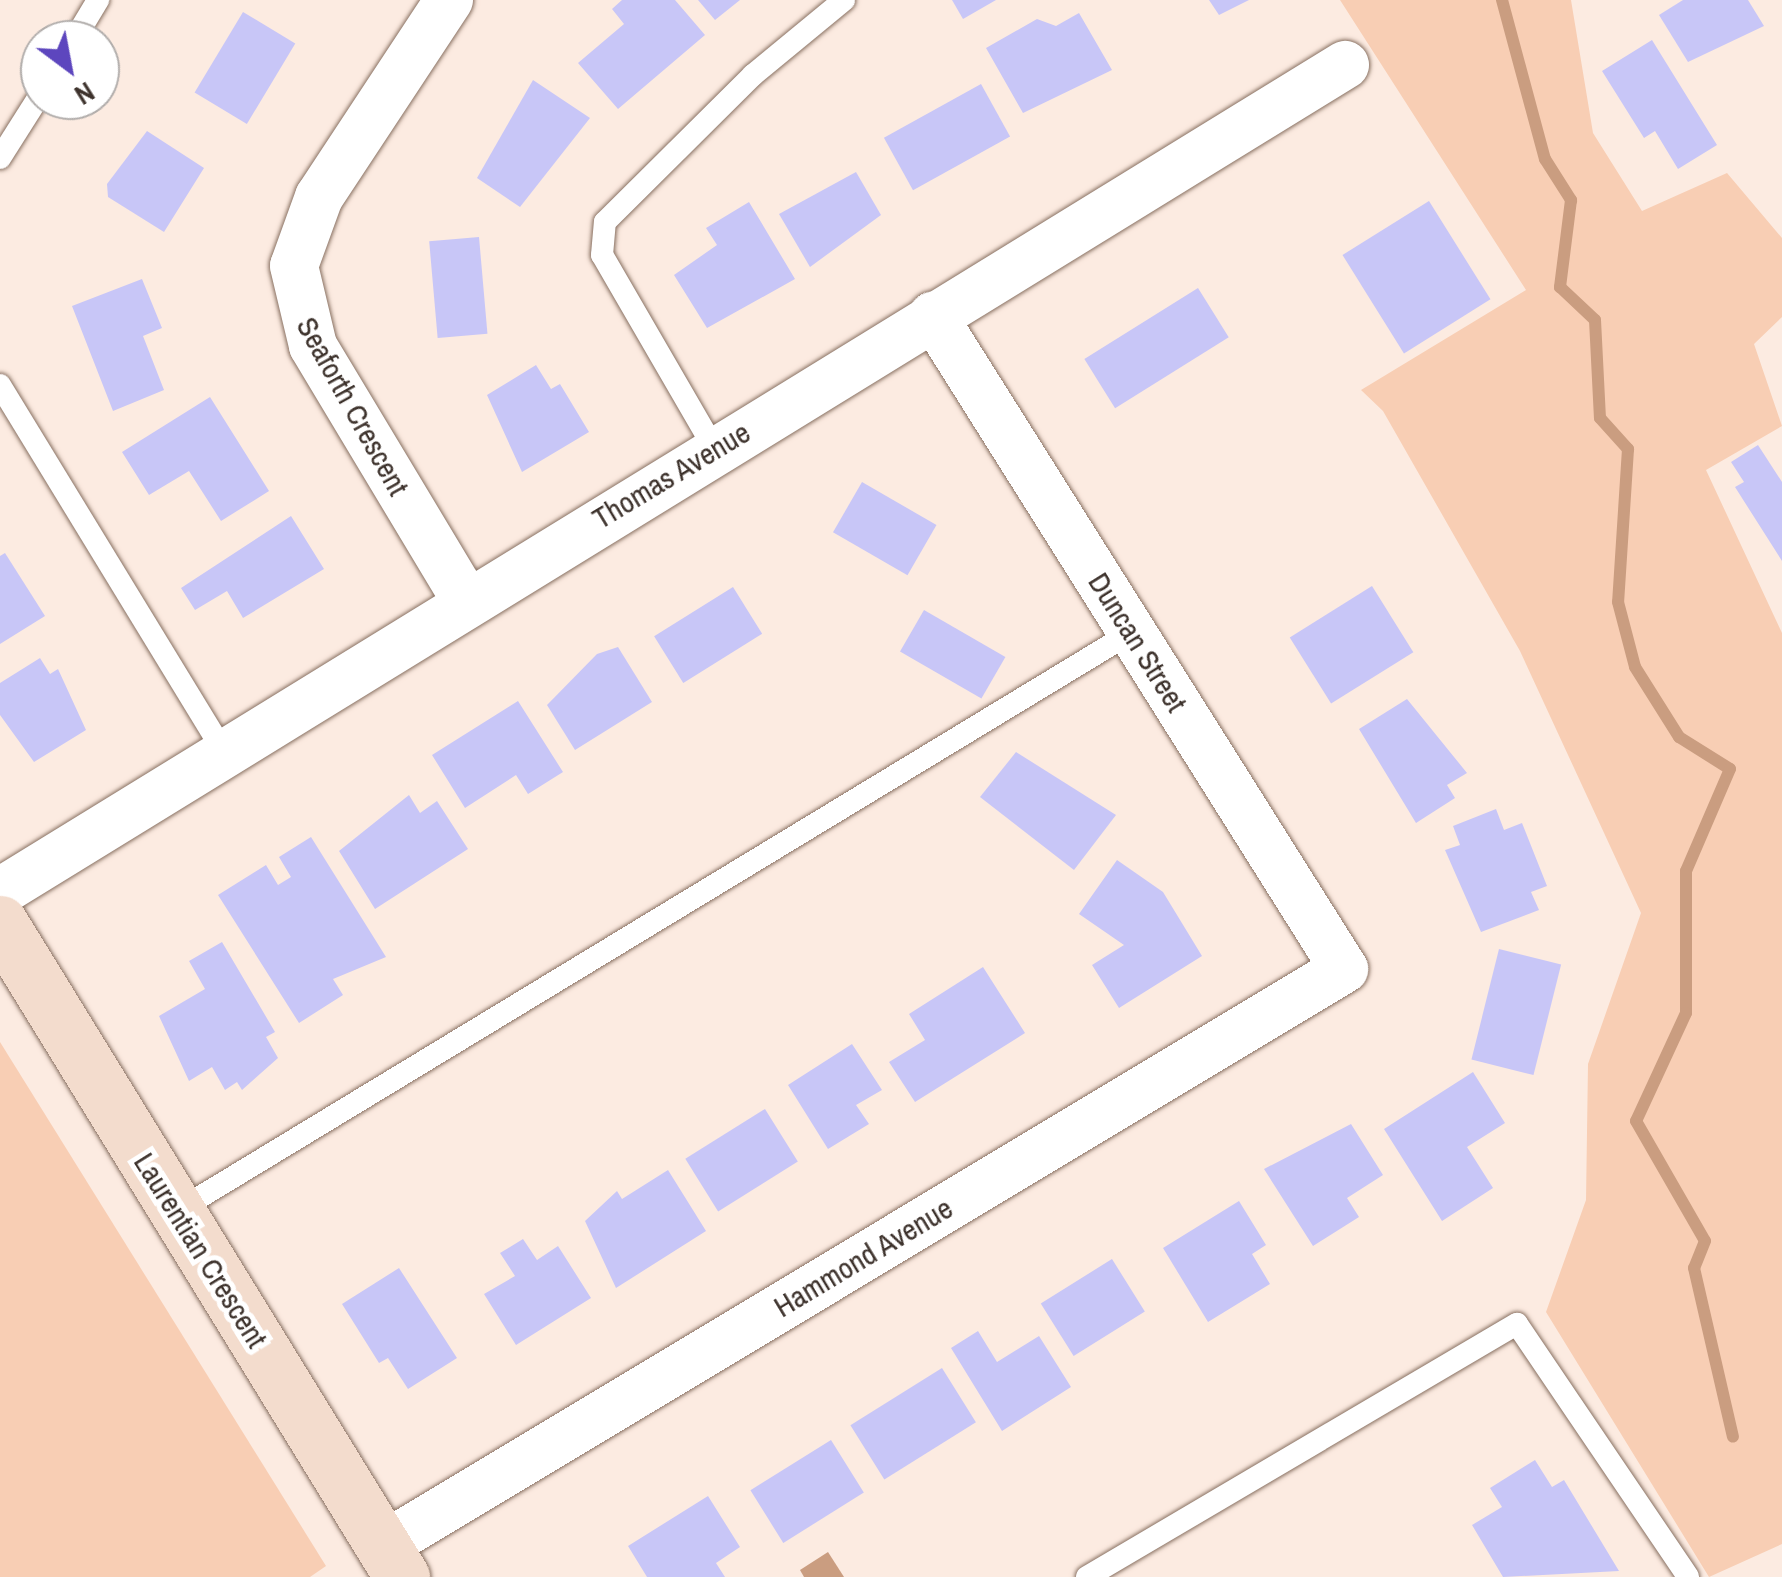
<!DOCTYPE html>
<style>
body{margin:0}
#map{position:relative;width:1782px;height:1577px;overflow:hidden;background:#fcebe1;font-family:"Archivo Narrow",sans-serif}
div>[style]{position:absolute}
.green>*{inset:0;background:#f8ceb4}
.water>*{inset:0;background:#ca9d80}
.stream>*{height:12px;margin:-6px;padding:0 6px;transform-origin:6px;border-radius:6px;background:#ca9d80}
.building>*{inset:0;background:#c8c6f7;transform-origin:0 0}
.roads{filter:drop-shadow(0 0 2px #887061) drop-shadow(0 0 2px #887061)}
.lane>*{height:22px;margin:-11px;padding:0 11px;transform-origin:11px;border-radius:11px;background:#fff}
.street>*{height:48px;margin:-24px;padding:0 24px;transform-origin:24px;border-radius:24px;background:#fff}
.secondary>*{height:55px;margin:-27.5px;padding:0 27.5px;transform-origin:27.5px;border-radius:27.5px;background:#f3dccd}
span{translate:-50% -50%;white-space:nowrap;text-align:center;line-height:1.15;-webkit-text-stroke:10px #fff;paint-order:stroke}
.street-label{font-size:30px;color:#3d322c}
.north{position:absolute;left:20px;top:20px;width:100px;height:100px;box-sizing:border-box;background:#fff;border:2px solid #b1adab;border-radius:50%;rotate:148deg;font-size:28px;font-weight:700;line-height:40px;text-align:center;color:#3d322c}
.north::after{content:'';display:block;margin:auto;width:35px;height:45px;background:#5d46be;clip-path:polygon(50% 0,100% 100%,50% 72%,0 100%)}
</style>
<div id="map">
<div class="green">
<div style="clip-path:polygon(1340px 0,1571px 0,1593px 133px,1642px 211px,1727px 173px,1782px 238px,1782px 317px,1754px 344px,1782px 426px,1706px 470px,1782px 633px,1782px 1544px,1709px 1577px,1546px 1312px,1586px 1200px,1588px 1064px,1641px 913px,1520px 651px,1383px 411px,1361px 390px,1526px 290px)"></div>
<div style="clip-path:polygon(0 1042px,326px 1566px,310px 1577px,0 1577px)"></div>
</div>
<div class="water">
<div style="clip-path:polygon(828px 1552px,844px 1577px,804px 1577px,800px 1570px)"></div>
</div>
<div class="stream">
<div style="left:1502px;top:0;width:165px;rotate:74.9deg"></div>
<div style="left:1545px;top:159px;width:49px;rotate:57.6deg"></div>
<div style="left:1571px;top:200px;width:88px;rotate:97.2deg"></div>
<div style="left:1560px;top:287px;width:48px;rotate:43.3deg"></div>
<div style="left:1595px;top:320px;width:98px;rotate:87.1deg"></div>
<div style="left:1600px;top:418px;width:42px;rotate:47.9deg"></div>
<div style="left:1628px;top:449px;width:153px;rotate:93.7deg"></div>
<div style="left:1618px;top:602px;width:67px;rotate:75.3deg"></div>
<div style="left:1635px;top:667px;width:83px;rotate:57.8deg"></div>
<div style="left:1679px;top:737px;width:60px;rotate:32.1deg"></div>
<div style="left:1730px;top:769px;width:111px;rotate:113.3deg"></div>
<div style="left:1686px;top:871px;width:142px;rotate:90deg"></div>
<div style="left:1686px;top:1013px;width:119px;rotate:114.8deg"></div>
<div style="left:1636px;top:1121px;width:138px;rotate:60.1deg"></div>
<div style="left:1705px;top:1241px;width:29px;rotate:112deg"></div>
<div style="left:1694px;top:1268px;width:173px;rotate:77deg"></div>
</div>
<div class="building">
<div style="clip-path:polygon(622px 0,675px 0,705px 35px,618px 109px,578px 63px,624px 24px,612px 9px)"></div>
<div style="clip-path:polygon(698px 0,740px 0,715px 20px)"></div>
<div style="clip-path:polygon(952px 0,996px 0,963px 19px)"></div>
<div style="clip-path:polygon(1209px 0,1249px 0,1219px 15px)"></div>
<div style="clip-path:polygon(1683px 0,1748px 0,1764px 26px,1688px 62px,1659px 15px)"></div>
<div style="left:243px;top:12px;width:61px;height:94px;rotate:31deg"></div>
<div style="clip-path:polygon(1079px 13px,1112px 70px,1023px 113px,986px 48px,1037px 19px,1056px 26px)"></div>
<div style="clip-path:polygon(1652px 40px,1717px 145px,1678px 169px,1655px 131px,1644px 138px,1602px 71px)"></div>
<div style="clip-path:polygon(533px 80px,590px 118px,520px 207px,477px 178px)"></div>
<div style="left:981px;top:84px;width:60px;height:111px;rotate:61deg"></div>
<div style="clip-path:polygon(147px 131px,204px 168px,164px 232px,108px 197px,107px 184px)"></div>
<div style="clip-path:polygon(856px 172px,881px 215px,810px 267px,779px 214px)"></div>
<div style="left:1429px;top:201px;width:116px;height:102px;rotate:58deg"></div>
<div style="clip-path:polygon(749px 202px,795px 279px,707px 328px,674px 275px,717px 245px,706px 228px)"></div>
<div style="left:479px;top:237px;width:97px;height:50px;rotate:85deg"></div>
<div style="clip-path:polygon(142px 279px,162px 328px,143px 336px,164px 390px,113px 411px,72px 306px)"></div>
<div style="left:1198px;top:288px;width:58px;height:134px;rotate:58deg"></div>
<div style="clip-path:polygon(536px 365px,551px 389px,560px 384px,589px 432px,522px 472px,487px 395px)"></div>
<div style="clip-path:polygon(210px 397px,269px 491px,221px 521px,189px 471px,149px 495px,122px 452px)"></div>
<div style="clip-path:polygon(1758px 445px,1782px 482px,1782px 561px,1735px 487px,1744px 482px,1731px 462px)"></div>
<div style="left:862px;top:482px;width:86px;height:58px;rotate:30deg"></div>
<div style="clip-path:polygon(291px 516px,324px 569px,243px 618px,227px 591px,195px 610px,181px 588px)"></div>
<div style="clip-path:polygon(5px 553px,45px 616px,0 644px,0 556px)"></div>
<div style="left:1372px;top:586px;width:78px;height:97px;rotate:58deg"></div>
<div style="left:733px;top:587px;width:55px;height:93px;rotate:58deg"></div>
<div style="left:924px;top:610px;width:94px;height:48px;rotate:30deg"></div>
<div style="clip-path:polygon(618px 647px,652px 702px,575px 750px,547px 705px,597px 654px)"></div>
<div style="clip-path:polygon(40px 658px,50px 674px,58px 669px,86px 730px,34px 762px,0 715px,0 683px)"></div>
<div style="clip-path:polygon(1407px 699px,1467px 773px,1447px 785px,1455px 798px,1416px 823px,1359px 729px)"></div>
<div style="clip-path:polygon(518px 701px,563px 772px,528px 794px,516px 775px,465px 808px,432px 755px)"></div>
<div style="clip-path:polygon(1016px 752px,1116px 815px,1074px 870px,980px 797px)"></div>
<div style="clip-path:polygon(409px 795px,420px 813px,437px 801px,468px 849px,375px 909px,339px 851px)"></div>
<div style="clip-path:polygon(1496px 809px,1504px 830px,1522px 823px,1547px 886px,1531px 892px,1539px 910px,1481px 932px,1445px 850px,1460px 845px,1453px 826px)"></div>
<div style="clip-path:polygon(311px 837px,386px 957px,333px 979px,343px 995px,299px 1023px,218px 895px,266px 865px,278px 885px,291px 877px,279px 857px)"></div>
<div style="clip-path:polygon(1117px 860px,1163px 892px,1202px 956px,1119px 1008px,1092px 965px,1124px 945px,1079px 914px)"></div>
<div style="clip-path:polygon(222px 942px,275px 1032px,266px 1037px,278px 1058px,242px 1090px,237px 1082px,225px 1090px,212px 1067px,189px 1081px,159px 1016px,205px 989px,189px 961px)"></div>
<div style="left:1499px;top:949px;width:64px;height:114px;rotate:14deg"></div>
<div style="clip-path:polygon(983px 967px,1025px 1033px,915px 1102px,889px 1062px,925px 1040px,909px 1014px)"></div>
<div style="clip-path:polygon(852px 1044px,882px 1090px,856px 1105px,869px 1124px,828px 1149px,788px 1085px)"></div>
<div style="clip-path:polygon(1473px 1072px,1505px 1123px,1467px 1147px,1493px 1188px,1442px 1221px,1384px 1129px)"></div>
<div style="left:765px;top:1109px;width:62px;height:94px;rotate:58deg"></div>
<div style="clip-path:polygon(1351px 1124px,1383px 1175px,1347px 1198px,1359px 1217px,1313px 1246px,1264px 1169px)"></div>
<div style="clip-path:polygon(668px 1170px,706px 1231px,616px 1288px,585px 1221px,617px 1191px,622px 1199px)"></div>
<div style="clip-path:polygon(1239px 1201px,1266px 1245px,1252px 1254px,1270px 1284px,1208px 1322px,1163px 1248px)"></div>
<div style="clip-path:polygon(523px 1239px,537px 1260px,558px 1246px,591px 1298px,516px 1345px,484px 1294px,515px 1276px,500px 1253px)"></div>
<div style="left:1112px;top:1259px;width:62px;height:84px;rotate:58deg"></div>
<div style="clip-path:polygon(399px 1268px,457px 1358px,408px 1389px,388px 1358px,379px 1363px,342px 1304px)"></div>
<div style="clip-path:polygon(978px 1331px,997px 1362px,1039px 1336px,1071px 1387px,1002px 1431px,951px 1348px)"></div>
<div style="left:942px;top:1368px;width:64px;height:108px;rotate:58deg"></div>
<div style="left:831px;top:1440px;width:62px;height:95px;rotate:58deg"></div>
<div style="clip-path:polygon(1535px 1460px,1552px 1487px,1564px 1480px,1619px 1571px,1503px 1577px,1472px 1525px,1502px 1507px,1490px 1488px)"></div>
<div style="clip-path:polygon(708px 1496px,740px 1547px,716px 1563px,725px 1577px,647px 1577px,628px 1546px)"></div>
</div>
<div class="roads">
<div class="lane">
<div style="left:74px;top:40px;width:47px;rotate:-59deg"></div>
<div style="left:0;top:158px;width:75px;rotate:-57.6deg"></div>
<div style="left:0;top:385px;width:430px;rotate:58.6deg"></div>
<div style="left:714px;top:448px;width:223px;rotate:-120.1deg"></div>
<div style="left:602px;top:255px;width:33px;rotate:-85deg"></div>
<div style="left:605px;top:222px;width:209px;rotate:-44.8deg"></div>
<div style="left:753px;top:75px;width:118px;rotate:-39.5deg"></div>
<div style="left:177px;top:1211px;width:1117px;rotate:-31.23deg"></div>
<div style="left:1087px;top:1577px;width:499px;rotate:-30.5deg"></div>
<div style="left:1517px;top:1324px;width:305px;rotate:55.9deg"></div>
</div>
<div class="street">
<div style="left:449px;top:0;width:236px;rotate:123.4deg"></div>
<div style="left:319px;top:197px;width:73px;rotate:109.9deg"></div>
<div style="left:294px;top:266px;width:82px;rotate:76.6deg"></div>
<div style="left:313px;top:346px;width:297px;rotate:59deg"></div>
<div style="left:0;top:892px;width:1579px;rotate:-31.59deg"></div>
<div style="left:383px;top:1546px;width:1121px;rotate:-30.98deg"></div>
<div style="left:1344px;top:969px;width:772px;rotate:-122.19deg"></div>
</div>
<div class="secondary">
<div style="left:0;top:923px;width:768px;rotate:58.42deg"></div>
</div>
</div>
<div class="street-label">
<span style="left:353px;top:406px;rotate:61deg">Seaforth Crescent</span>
<span style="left:671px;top:475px;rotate:-31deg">Thomas Avenue</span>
<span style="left:1138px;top:642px;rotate:58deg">Duncan Street</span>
<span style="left:201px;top:1250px;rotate:58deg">Laurentian Crescent</span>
<span style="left:863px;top:1257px;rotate:-31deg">Hammond Avenue</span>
</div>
<div class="north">N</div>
</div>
